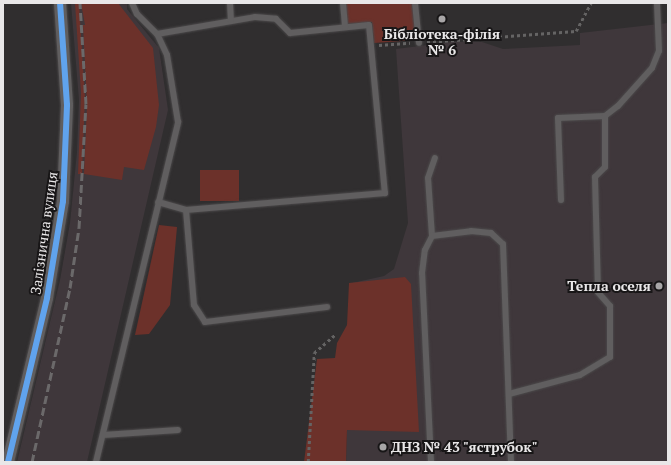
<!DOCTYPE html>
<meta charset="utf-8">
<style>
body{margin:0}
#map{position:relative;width:671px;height:465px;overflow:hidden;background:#302e2f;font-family:"PT Serif",serif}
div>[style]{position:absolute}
.built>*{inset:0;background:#3f373b}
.green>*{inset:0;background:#6c312a;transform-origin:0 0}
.path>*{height:2.5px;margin-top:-1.25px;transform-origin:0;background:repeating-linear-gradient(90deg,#656464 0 3px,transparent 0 6px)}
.roads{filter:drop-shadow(0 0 1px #4b494a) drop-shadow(0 0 1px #4b494a)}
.lane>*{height:6px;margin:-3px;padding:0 3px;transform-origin:3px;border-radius:3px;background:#605e5f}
.street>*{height:12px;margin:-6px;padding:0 6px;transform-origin:6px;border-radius:6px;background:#605e5f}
.rail>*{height:3px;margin-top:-1.5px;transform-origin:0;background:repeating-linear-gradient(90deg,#6b696a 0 8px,transparent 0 12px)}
.cycleway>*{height:6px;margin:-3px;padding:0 3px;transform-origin:3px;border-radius:3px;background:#60a3ed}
.dots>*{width:11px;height:11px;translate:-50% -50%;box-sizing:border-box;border:2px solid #181617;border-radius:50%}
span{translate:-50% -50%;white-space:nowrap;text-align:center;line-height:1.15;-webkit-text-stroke:4px #181617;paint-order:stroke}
.poi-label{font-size:14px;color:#e9e7e8;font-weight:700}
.right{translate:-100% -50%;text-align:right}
.left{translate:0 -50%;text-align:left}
.street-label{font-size:14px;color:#e9e7e8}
.frame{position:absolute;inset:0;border:4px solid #e9e7e8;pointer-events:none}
</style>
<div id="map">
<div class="built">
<div style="clip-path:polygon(71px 3px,127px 3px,127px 9px,159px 48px,168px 110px,87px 462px,17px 462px,60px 280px,70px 223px,77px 152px,79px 100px)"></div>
<div style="clip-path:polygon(668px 23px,668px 462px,346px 462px,352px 283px,384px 276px,394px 269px,408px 223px,396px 49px,452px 42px,482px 42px,503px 49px,580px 45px,580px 33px)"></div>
</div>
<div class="green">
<div style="clip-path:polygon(75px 3px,79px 3px,85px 98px,82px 174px,78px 174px,81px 93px)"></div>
<div style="clip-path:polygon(81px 3px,118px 3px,153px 48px,159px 105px,156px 127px,144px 170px,124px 167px,122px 180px,84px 174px,87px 104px,83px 25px,85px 25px)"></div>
<div style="clip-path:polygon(345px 3px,412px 3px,416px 40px,374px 43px,372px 22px,347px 24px)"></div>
<div style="left:239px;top:170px;width:31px;height:39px;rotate:90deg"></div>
<div style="clip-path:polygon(159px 225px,177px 227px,170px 305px,149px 334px,135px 335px)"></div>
<div style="clip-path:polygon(405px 277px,411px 284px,419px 432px,347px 430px,346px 462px,304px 462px,317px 359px,335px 358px,337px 343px,347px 325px,349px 283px)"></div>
</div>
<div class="path">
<div style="left:427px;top:42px;width:149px;rotate:-4.2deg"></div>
<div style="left:576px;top:31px;width:32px;rotate:-62deg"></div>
<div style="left:379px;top:45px;width:31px;rotate:-4deg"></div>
<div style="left:308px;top:462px;width:109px;rotate:-86.8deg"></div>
<div style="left:314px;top:353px;width:29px;rotate:-41deg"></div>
</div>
<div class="roads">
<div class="lane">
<div style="left:132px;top:3px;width:12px;rotate:66deg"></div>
<div style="left:137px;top:14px;width:28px;rotate:45deg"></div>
<div style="left:157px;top:34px;width:99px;rotate:-9.8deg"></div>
<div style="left:255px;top:17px;width:21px;rotate:5deg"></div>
<div style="left:276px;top:19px;width:20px;rotate:45deg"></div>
<div style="left:290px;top:33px;width:79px;rotate:-5.8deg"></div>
<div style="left:369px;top:25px;width:169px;rotate:84.6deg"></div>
<div style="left:385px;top:193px;width:200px;rotate:175.1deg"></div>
<div style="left:186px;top:210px;width:29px;rotate:-164deg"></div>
<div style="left:230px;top:3px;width:18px;rotate:87deg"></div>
<div style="left:343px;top:3px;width:24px;rotate:85deg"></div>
<div style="left:415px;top:3px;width:40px;rotate:84.3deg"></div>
<div style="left:561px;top:200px;width:82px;rotate:-92.1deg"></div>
<div style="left:558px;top:118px;width:47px;rotate:-2.4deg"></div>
<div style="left:605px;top:116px;width:16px;rotate:-38deg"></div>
<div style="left:618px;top:106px;width:51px;rotate:-48.2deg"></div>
<div style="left:652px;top:68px;width:18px;rotate:-68deg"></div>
<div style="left:659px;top:51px;width:48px;rotate:-92.4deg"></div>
<div style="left:186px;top:210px;width:95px;rotate:85.2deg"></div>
<div style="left:194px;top:305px;width:20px;rotate:57deg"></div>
<div style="left:205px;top:322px;width:123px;rotate:-7deg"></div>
<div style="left:432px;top:236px;width:58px;rotate:-93.9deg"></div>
<div style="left:428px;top:178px;width:21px;rotate:-71deg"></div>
<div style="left:509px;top:394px;width:73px;rotate:-15deg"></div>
<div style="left:580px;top:375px;width:35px;rotate:-31deg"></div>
<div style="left:610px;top:357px;width:51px;rotate:-90deg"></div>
<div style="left:610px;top:306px;width:18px;rotate:-131deg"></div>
<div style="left:598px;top:292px;width:115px;rotate:-91.5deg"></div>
<div style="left:595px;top:177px;width:14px;rotate:-45deg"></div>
<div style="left:605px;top:167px;width:51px;rotate:-90deg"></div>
<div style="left:103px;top:435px;width:75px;rotate:-3.8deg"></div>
<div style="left:96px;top:462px;width:350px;rotate:-76.4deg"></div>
<div style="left:178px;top:122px;width:68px;rotate:-99.3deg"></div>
<div style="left:167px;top:55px;width:23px;rotate:-115deg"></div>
<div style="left:431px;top:462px;width:189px;rotate:-92.7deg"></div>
<div style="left:422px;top:273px;width:23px;rotate:-83deg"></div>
<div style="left:425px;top:250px;width:16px;rotate:-63deg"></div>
<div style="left:432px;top:236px;width:39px;rotate:-7deg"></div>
<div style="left:471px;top:231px;width:20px;rotate:6deg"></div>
<div style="left:491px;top:233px;width:16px;rotate:43deg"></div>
<div style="left:503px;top:244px;width:218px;rotate:87.9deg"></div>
</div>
<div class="street">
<div style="left:8px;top:462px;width:169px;rotate:-76.6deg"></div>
<div style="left:47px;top:298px;width:98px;rotate:-80.6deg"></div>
<div style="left:63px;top:201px;width:96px;rotate:-87.6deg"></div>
<div style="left:67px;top:105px;width:102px;rotate:-93.9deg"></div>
</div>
</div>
<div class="rail">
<div style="left:32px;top:462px;width:178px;rotate:-77.7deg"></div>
<div style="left:70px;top:288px;width:61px;rotate:-81.5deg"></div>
<div style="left:79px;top:228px;width:124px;rotate:-86.8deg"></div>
<div style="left:86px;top:104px;width:101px;rotate:-93.4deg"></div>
</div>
<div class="cycleway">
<div style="left:8px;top:462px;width:169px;rotate:-76.6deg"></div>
<div style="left:47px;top:298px;width:98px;rotate:-80.6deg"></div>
<div style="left:63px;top:201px;width:96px;rotate:-87.6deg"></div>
<div style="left:67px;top:105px;width:102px;rotate:-93.9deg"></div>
</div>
<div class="dots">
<div style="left:442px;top:19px;background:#a8a6a7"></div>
<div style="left:659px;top:286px;background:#a8a6a7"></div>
<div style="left:383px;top:447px;background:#a8a6a7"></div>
</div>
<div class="poi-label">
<span style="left:442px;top:42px">Бібліотека-філія<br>№ 6</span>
<span class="right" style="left:651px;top:286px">Тепла оселя</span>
<span class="left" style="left:391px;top:447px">ДНЗ № 43 "яструбок"</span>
</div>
<div class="street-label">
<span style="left:44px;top:233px;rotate:-82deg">Залізнична вулиця</span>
</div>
<div class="frame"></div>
</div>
